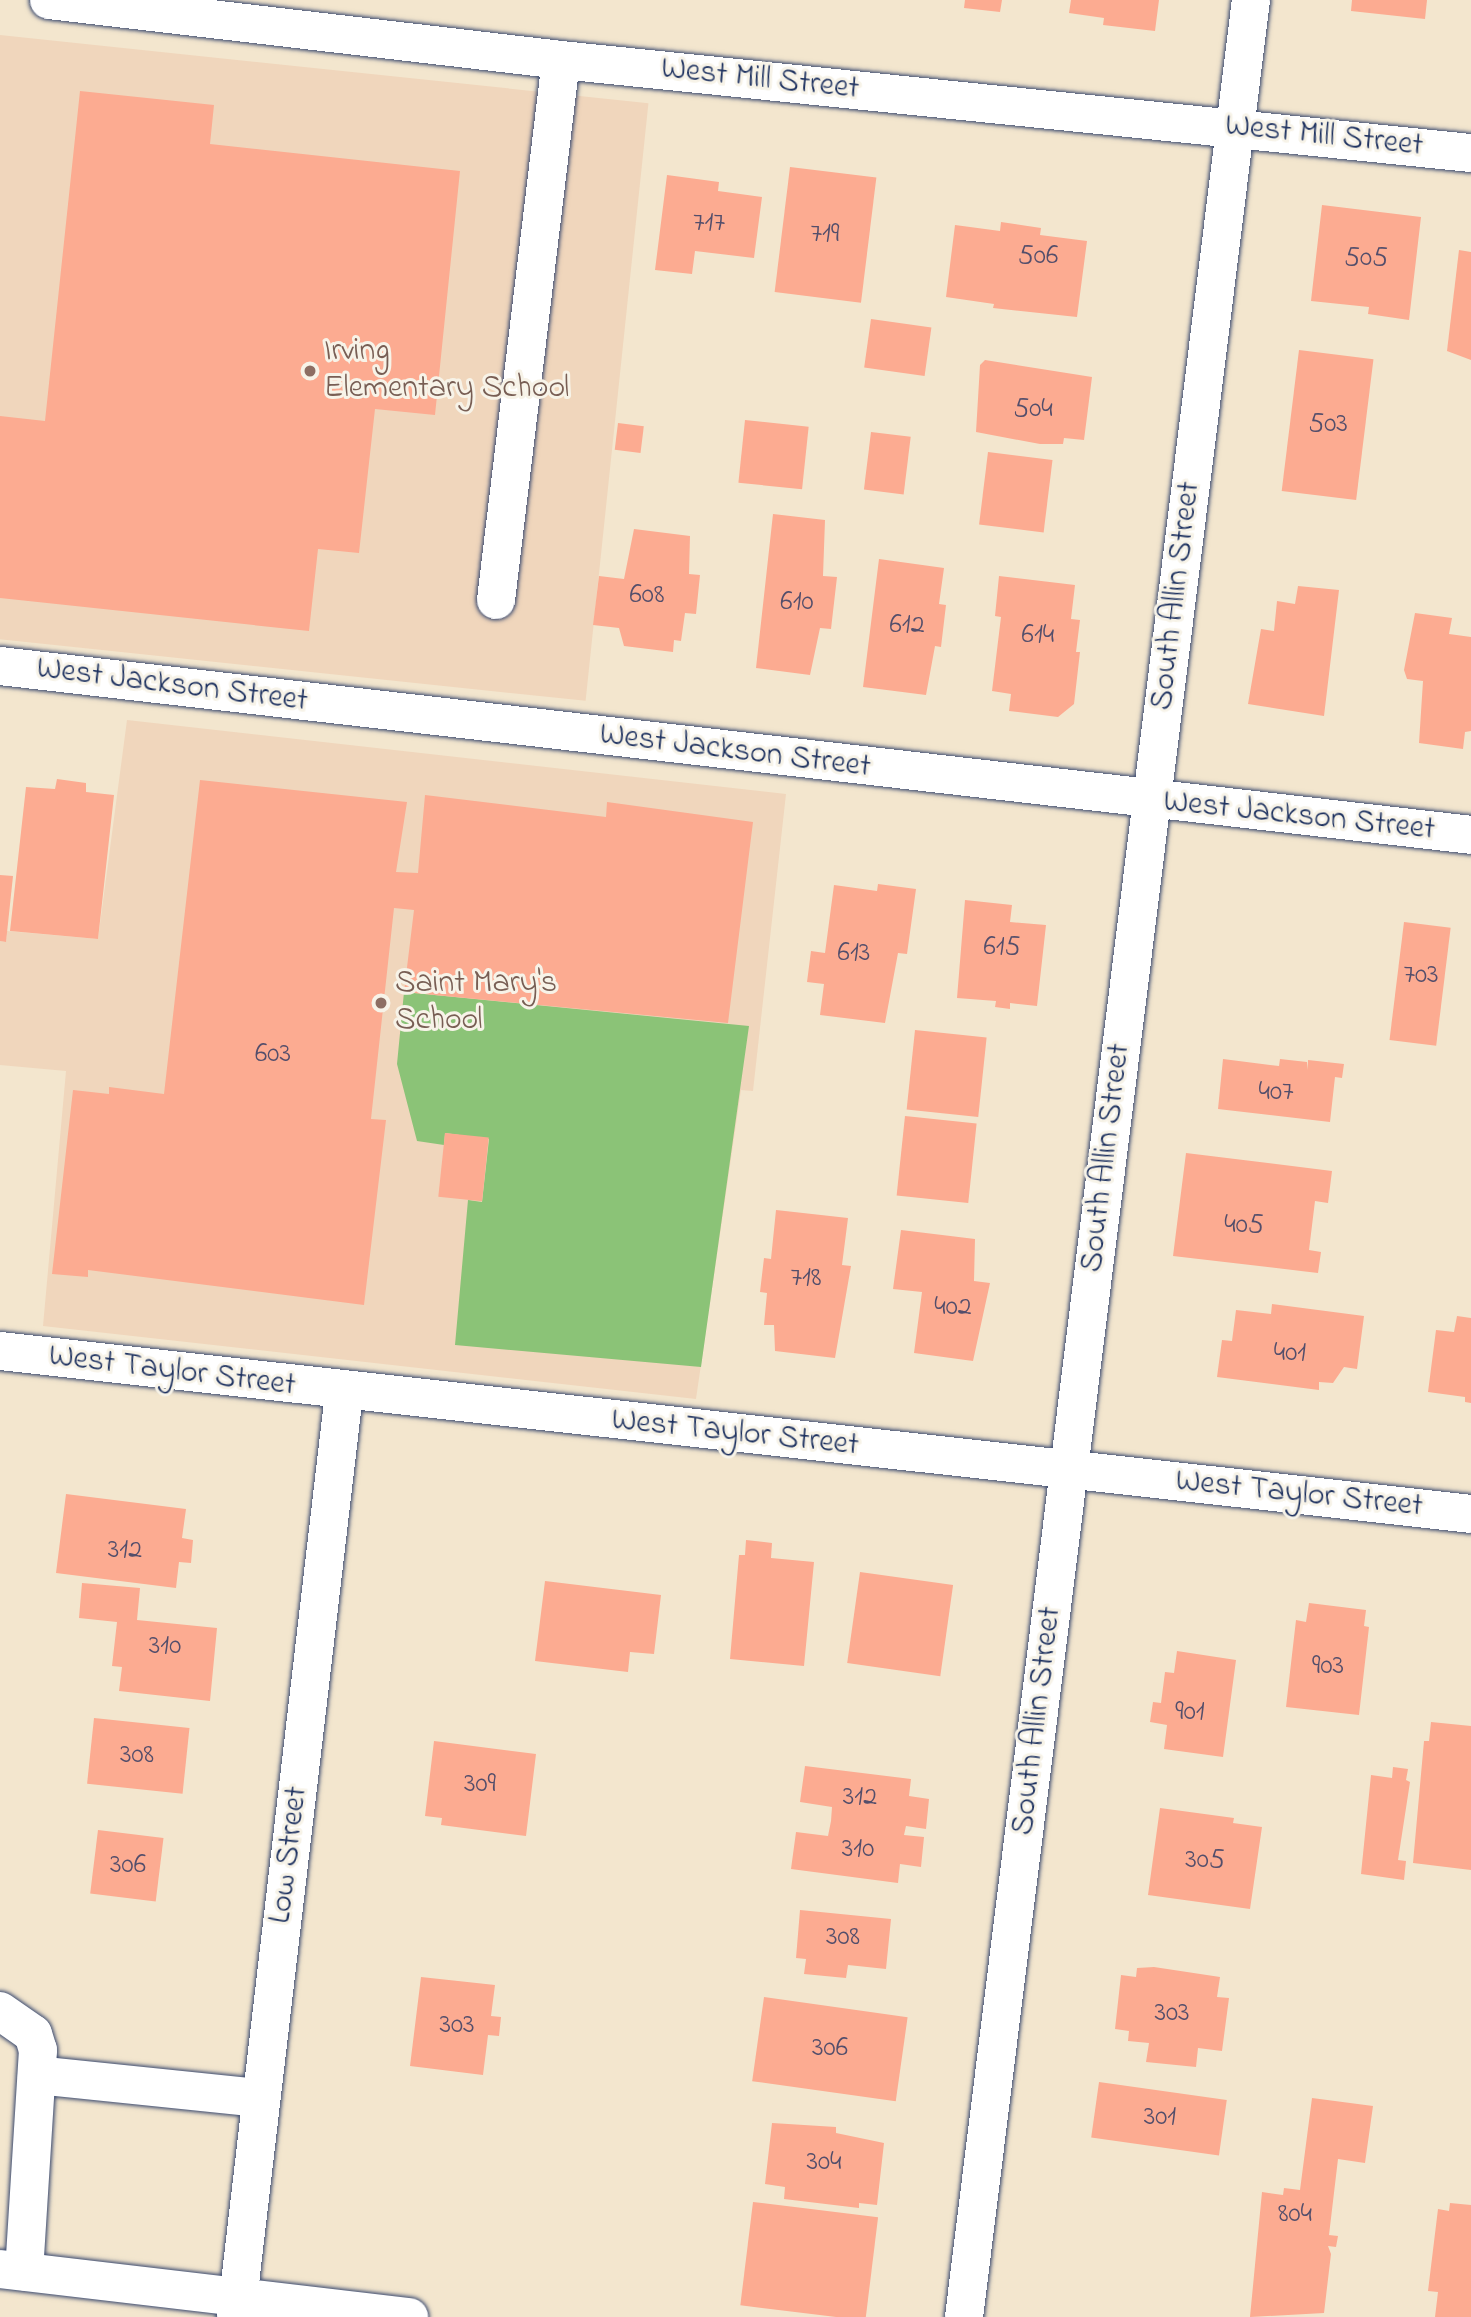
<!DOCTYPE html>
<style>
body{margin:0}
#map{position:relative;width:1471px;height:2317px;overflow:hidden;background:#f3e6ce;font-family:"Indie Flower",sans-serif}
div>[style]{position:absolute}
.built>*{inset:0;background:#f0d6bc;transform-origin:0 0}
.green>*{inset:0;background:#8bc377}
.building>*{inset:0;background:#fcab91;transform-origin:0 0}
.roads{filter:drop-shadow(0 0 2px #3b4a6f) drop-shadow(0 0 2px #3b4a6f)}
.minor>*{height:38px;margin:-19px;padding:0 19px;transform-origin:19px;border-radius:19px;background:#fff}
.dots>*{width:19px;height:19px;translate:-50% -50%;box-sizing:border-box;border:4px solid #f7f3e8;border-radius:50%}
span{translate:-50% -50%;white-space:nowrap;text-align:center;line-height:1.15;-webkit-text-stroke:6px #f7f3e8;paint-order:stroke}
.number-label{font-size:28px;color:#534e6b}
.number-label span{-webkit-text-stroke-width:0}
.street-label{font-size:32px;color:#1b2f5e}
.education-label{font-size:32px;color:#785e54}
.left{translate:0 -50%;text-align:left}
</style>
<div id="map">
<div class="built">
<div style="left:0;top:35px;width:652px;height:601px;rotate:6deg"></div>
<div style="clip-path:polygon(127px 720px,786px 794px,753px 1091px,741px 1090px,696px 1399px,43px 1326px,66px 1071px,0 1065px,0 941px,6px 942px,7px 931px,98px 939px)"></div>
</div>
<div class="green">
<div style="clip-path:polygon(404px 992px,749px 1026px,701px 1367px,455px 1345px,468px 1200px,482px 1202px,489px 1139px,445px 1133px,444px 1145px,417px 1141px,397px 1064px)"></div>
</div>
<div class="building">
<div style="clip-path:polygon(965px 0,1002px 0,1000px 12px,964px 8px)"></div>
<div style="clip-path:polygon(1071px 0,1159px 0,1155px 31px,1103px 25px,1104px 18px,1069px 13px)"></div>
<div style="clip-path:polygon(1352px 0,1427px 0,1425px 19px,1351px 11px)"></div>
<div style="clip-path:polygon(80px 91px,214px 105px,210px 144px,460px 171px,435px 415px,375px 409px,359px 553px,318px 549px,309px 631px,0 598px,0 416px,45px 421px)"></div>
<div style="left:790px;top:167px;width:87px;height:126px;rotate:7deg"></div>
<div style="clip-path:polygon(667px 175px,719px 182px,718px 191px,762px 197px,754px 258px,695px 251px,692px 274px,655px 270px)"></div>
<div style="clip-path:polygon(1322px 205px,1421px 217px,1409px 320px,1368px 314px,1369px 307px,1311px 301px)"></div>
<div style="clip-path:polygon(1001px 222px,1041px 228px,1040px 235px,1087px 241px,1077px 317px,993px 308px,994px 304px,946px 297px,955px 225px,1000px 231px)"></div>
<div style="clip-path:polygon(1459px 250px,1471px 252px,1471px 360px,1447px 351px)"></div>
<div style="left:871px;top:319px;width:61px;height:49px;rotate:8deg"></div>
<div style="left:1299px;top:350px;width:75px;height:142px;rotate:7deg"></div>
<div style="clip-path:polygon(985px 360px,1092px 377px,1084px 440px,1064px 438px,1063px 444px,1040px 444px,976px 432px,980px 365px)"></div>
<div style="left:745px;top:420px;width:64px;height:63px;rotate:6deg"></div>
<div style="left:618px;top:423px;width:26px;height:27px;rotate:7deg"></div>
<div style="left:871px;top:432px;width:40px;height:58px;rotate:7deg"></div>
<div style="left:988px;top:452px;width:65px;height:73px;rotate:7deg"></div>
<div style="clip-path:polygon(773px 514px,825px 520px,823px 576px,837px 577px,831px 629px,820px 628px,810px 675px,756px 668px)"></div>
<div style="clip-path:polygon(634px 529px,690px 536px,689px 574px,700px 575px,696px 614px,685px 613px,681px 641px,674px 640px,673px 652px,624px 646px,619px 628px,593px 625px,599px 576px,624px 579px)"></div>
<div style="clip-path:polygon(879px 559px,944px 568px,939px 604px,946px 605px,941px 647px,935px 646px,926px 695px,863px 687px)"></div>
<div style="clip-path:polygon(999px 576px,1075px 585px,1071px 619px,1080px 620px,1076px 652px,1080px 652px,1074px 704px,1058px 717px,1009px 711px,1011px 694px,992px 691px,1001px 617px,995px 616px)"></div>
<div style="clip-path:polygon(1298px 586px,1339px 590px,1324px 716px,1248px 704px,1261px 629px,1274px 631px,1277px 601px,1295px 604px)"></div>
<div style="clip-path:polygon(1415px 613px,1452px 618px,1449px 634px,1471px 637px,1471px 731px,1465px 732px,1463px 749px,1419px 743px,1423px 681px,1407px 679px,1404px 670px)"></div>
<div style="clip-path:polygon(57px 779px,86px 783px,86px 792px,114px 795px,98px 939px,10px 931px,26px 787px,55px 789px)"></div>
<div style="clip-path:polygon(200px 780px,407px 802px,396px 872px,418px 873px,425px 795px,606px 817px,607px 802px,753px 822px,728px 1023px,404px 992px,414px 910px,394px 908px,371px 1119px,386px 1120px,364px 1305px,88px 1270px,88px 1277px,52px 1274px,73px 1090px,109px 1094px,109px 1087px,164px 1094px)"></div>
<div style="clip-path:polygon(0 875px,13px 876px,6px 942px,0 941px)"></div>
<div style="clip-path:polygon(878px 884px,916px 889px,907px 954px,898px 953px,885px 1023px,820px 1015px,824px 984px,807px 982px,811px 951px,825px 953px,834px 885px,877px 891px)"></div>
<div style="clip-path:polygon(965px 900px,1012px 905px,1010px 922px,1046px 925px,1037px 1006px,1010px 1003px,1010px 1009px,995px 1007px,996px 1001px,957px 998px)"></div>
<div style="left:1404px;top:922px;width:47px;height:119px;rotate:7deg"></div>
<div style="left:915px;top:1030px;width:72px;height:80px;rotate:6deg"></div>
<div style="clip-path:polygon(1223px 1059px,1279px 1066px,1280px 1059px,1307px 1062px,1308px 1070px,1308px 1060px,1344px 1064px,1342px 1078px,1335px 1077px,1330px 1122px,1218px 1109px)"></div>
<div style="left:905px;top:1116px;width:72px;height:80px;rotate:6deg"></div>
<div style="left:445px;top:1133px;width:44px;height:64px;rotate:6deg"></div>
<div style="clip-path:polygon(1186px 1153px,1332px 1171px,1328px 1203px,1315px 1201px,1309px 1250px,1321px 1252px,1318px 1273px,1173px 1256px)"></div>
<div style="clip-path:polygon(776px 1210px,848px 1218px,842px 1265px,851px 1266px,835px 1358px,775px 1351px,774px 1325px,764px 1325px,767px 1293px,760px 1292px,764px 1258px,771px 1259px)"></div>
<div style="clip-path:polygon(901px 1230px,975px 1239px,974px 1281px,990px 1283px,973px 1361px,914px 1353px,922px 1292px,893px 1289px)"></div>
<div style="clip-path:polygon(1272px 1304px,1364px 1316px,1357px 1369px,1344px 1367px,1333px 1383px,1319px 1382px,1319px 1390px,1217px 1377px,1222px 1340px,1232px 1341px,1236px 1310px,1271px 1314px)"></div>
<div style="clip-path:polygon(1457px 1316px,1471px 1318px,1471px 1403px,1465px 1402px,1465px 1397px,1428px 1392px,1436px 1330px,1454px 1332px)"></div>
<div style="clip-path:polygon(66px 1494px,186px 1509px,182px 1538px,193px 1540px,191px 1563px,179px 1562px,176px 1588px,56px 1573px)"></div>
<div style="clip-path:polygon(746px 1540px,772px 1543px,771px 1558px,814px 1562px,804px 1666px,730px 1659px,739px 1555px,745px 1555px)"></div>
<div style="left:860px;top:1572px;width:94px;height:92px;rotate:8deg"></div>
<div style="clip-path:polygon(545px 1581px,661px 1595px,654px 1654px,630px 1652px,628px 1672px,535px 1661px)"></div>
<div style="clip-path:polygon(82px 1583px,140px 1588px,137px 1620px,217px 1628px,210px 1701px,119px 1691px,122px 1667px,112px 1666px,117px 1622px,79px 1618px)"></div>
<div style="clip-path:polygon(1309px 1603px,1366px 1610px,1364px 1626px,1369px 1627px,1359px 1715px,1286px 1707px,1296px 1620px,1306px 1622px)"></div>
<div style="clip-path:polygon(1177px 1651px,1236px 1660px,1223px 1757px,1164px 1749px,1167px 1725px,1150px 1722px,1153px 1702px,1161px 1703px,1165px 1672px,1174px 1673px)"></div>
<div style="left:94px;top:1718px;width:96px;height:66px;rotate:6deg"></div>
<div style="clip-path:polygon(1431px 1722px,1471px 1726px,1471px 1870px,1413px 1863px,1424px 1741px,1429px 1741px)"></div>
<div style="clip-path:polygon(434px 1741px,536px 1754px,526px 1836px,441px 1825px,442px 1818px,425px 1816px)"></div>
<div style="clip-path:polygon(805px 1766px,911px 1779px,909px 1796px,929px 1799px,926px 1829px,906px 1826px,904px 1835px,924px 1837px,921px 1867px,900px 1864px,898px 1883px,791px 1869px,796px 1832px,828px 1836px,831px 1821px,832px 1807px,800px 1802px)"></div>
<div style="clip-path:polygon(1393px 1767px,1408px 1769px,1406px 1780px,1410px 1782px,1398px 1860px,1406px 1861px,1404px 1880px,1361px 1874px,1371px 1775px,1392px 1778px)"></div>
<div style="clip-path:polygon(1160px 1808px,1234px 1818px,1233px 1823px,1262px 1827px,1250px 1909px,1148px 1895px)"></div>
<div style="left:98px;top:1830px;width:66px;height:64px;rotate:7deg"></div>
<div style="clip-path:polygon(800px 1910px,891px 1919px,886px 1969px,848px 1965px,846px 1978px,804px 1974px,806px 1959px,796px 1958px)"></div>
<div style="clip-path:polygon(1154px 1967px,1220px 1977px,1217px 1997px,1229px 1998px,1222px 2051px,1198px 2048px,1196px 2067px,1146px 2062px,1149px 2043px,1128px 2041px,1129px 2031px,1115px 2029px,1121px 1975px,1136px 1977px,1137px 1968px)"></div>
<div style="clip-path:polygon(421px 1977px,495px 1985px,491px 2016px,501px 2017px,499px 2036px,488px 2035px,483px 2075px,410px 2066px)"></div>
<div style="left:764px;top:1997px;width:145px;height:85px;rotate:8deg"></div>
<div style="left:1099px;top:2082px;width:129px;height:56px;rotate:8deg"></div>
<div style="clip-path:polygon(1312px 2098px,1373px 2106px,1365px 2163px,1338px 2159px,1329px 2235px,1338px 2236px,1336px 2247px,1328px 2246px,1331px 2254px,1324px 2313px,1250px 2317px,1262px 2192px,1283px 2195px,1284px 2188px,1300px 2190px)"></div>
<div style="clip-path:polygon(772px 2123px,836px 2127px,836px 2133px,884px 2143px,877px 2205px,859px 2203px,859px 2208px,784px 2199px,785px 2187px,765px 2184px)"></div>
<div style="left:753px;top:2202px;width:126px;height:104px;rotate:7deg"></div>
<div style="clip-path:polygon(1450px 2203px,1471px 2205px,1471px 2317px,1435px 2317px,1438px 2292px,1428px 2291px,1438px 2209px,1449px 2211px)"></div>
</div>
<div class="roads">
<div class="minor">
<div style="left:49px;top:0;width:516px;rotate:6.68deg"></div>
<div style="left:561px;top:60px;width:915px;rotate:5.84deg"></div>
<div style="left:496px;top:600px;width:544px;rotate:-83.14deg"></div>
<div style="left:0;top:666px;width:1481px;rotate:6.55deg"></div>
<div style="left:0;top:1351px;width:1480px;rotate:6.32deg"></div>
<div style="left:0;top:2011px;width:40px;rotate:34.9deg"></div>
<div style="left:33px;top:2034px;width:17px;rotate:73deg"></div>
<div style="left:38px;top:2050px;width:222px;rotate:93.6deg"></div>
<div style="left:37px;top:2075px;width:225px;rotate:5.9deg"></div>
<div style="left:0;top:2269px;width:412px;rotate:6.7deg"></div>
<div style="left:236px;top:2317px;width:930px;rotate:-83.33deg"></div>
<div style="left:964px;top:2317px;width:2335px;rotate:-82.94deg"></div>
</div>
</div>
<div class="dots">
<div style="left:310px;top:371px;background:#8d6e63"></div>
<div style="left:381px;top:1003px;background:#8d6e63"></div>
</div>
<div class="number-label">
<span style="left:709px;top:224px">717</span>
<span style="left:825px;top:235px">719</span>
<span style="left:1038px;top:257px">506</span>
<span style="left:1366px;top:259px">505</span>
<span style="left:1033px;top:410px">504</span>
<span style="left:1328px;top:425px">503</span>
<span style="left:647px;top:596px">608</span>
<span style="left:797px;top:603px">610</span>
<span style="left:907px;top:626px">612</span>
<span style="left:1038px;top:636px">614</span>
<span style="left:1002px;top:948px">615</span>
<span style="left:854px;top:954px">613</span>
<span style="left:1421px;top:976px">703</span>
<span style="left:273px;top:1055px">603</span>
<span style="left:1276px;top:1093px">407</span>
<span style="left:1244px;top:1226px">405</span>
<span style="left:806px;top:1279px">718</span>
<span style="left:953px;top:1308px">402</span>
<span style="left:1290px;top:1354px">401</span>
<span style="left:125px;top:1551px">312</span>
<span style="left:165px;top:1647px">310</span>
<span style="left:1328px;top:1667px">903</span>
<span style="left:1190px;top:1713px">901</span>
<span style="left:137px;top:1756px">308</span>
<span style="left:480px;top:1785px">309</span>
<span style="left:860px;top:1798px">312</span>
<span style="left:858px;top:1850px">310</span>
<span style="left:1205px;top:1861px">305</span>
<span style="left:128px;top:1866px">306</span>
<span style="left:843px;top:1938px">308</span>
<span style="left:1172px;top:2014px">303</span>
<span style="left:457px;top:2026px">303</span>
<span style="left:830px;top:2049px">306</span>
<span style="left:1160px;top:2118px">301</span>
<span style="left:824px;top:2163px">304</span>
<span style="left:1295px;top:2215px">804</span>
</div>
<div class="street-label">
<span style="left:760px;top:80px;rotate:6deg">West Mill Street</span>
<span style="left:1324px;top:137px;rotate:6deg">West Mill Street</span>
<span style="left:1177px;top:596px;rotate:-83deg">South Allin Street</span>
<span style="left:172px;top:686px;rotate:7deg">West Jackson Street</span>
<span style="left:735px;top:752px;rotate:7deg">West Jackson Street</span>
<span style="left:1299px;top:817px;rotate:6deg">West Jackson Street</span>
<span style="left:1107px;top:1158px;rotate:-83deg">South Allin Street</span>
<span style="left:172px;top:1372px;rotate:7deg">West Taylor Street</span>
<span style="left:735px;top:1434px;rotate:6deg">West Taylor Street</span>
<span style="left:1299px;top:1495px;rotate:6deg">West Taylor Street</span>
<span style="left:1038px;top:1721px;rotate:-83deg">South Allin Street</span>
<span style="left:290px;top:1855px;rotate:-83deg">Low Street</span>
</div>
<div class="education-label">
<span class="left" style="left:324px;top:371px">Irving<br>Elementary School</span>
<span class="left" style="left:395px;top:1003px">Saint Mary's<br>School</span>
</div>
</div>
